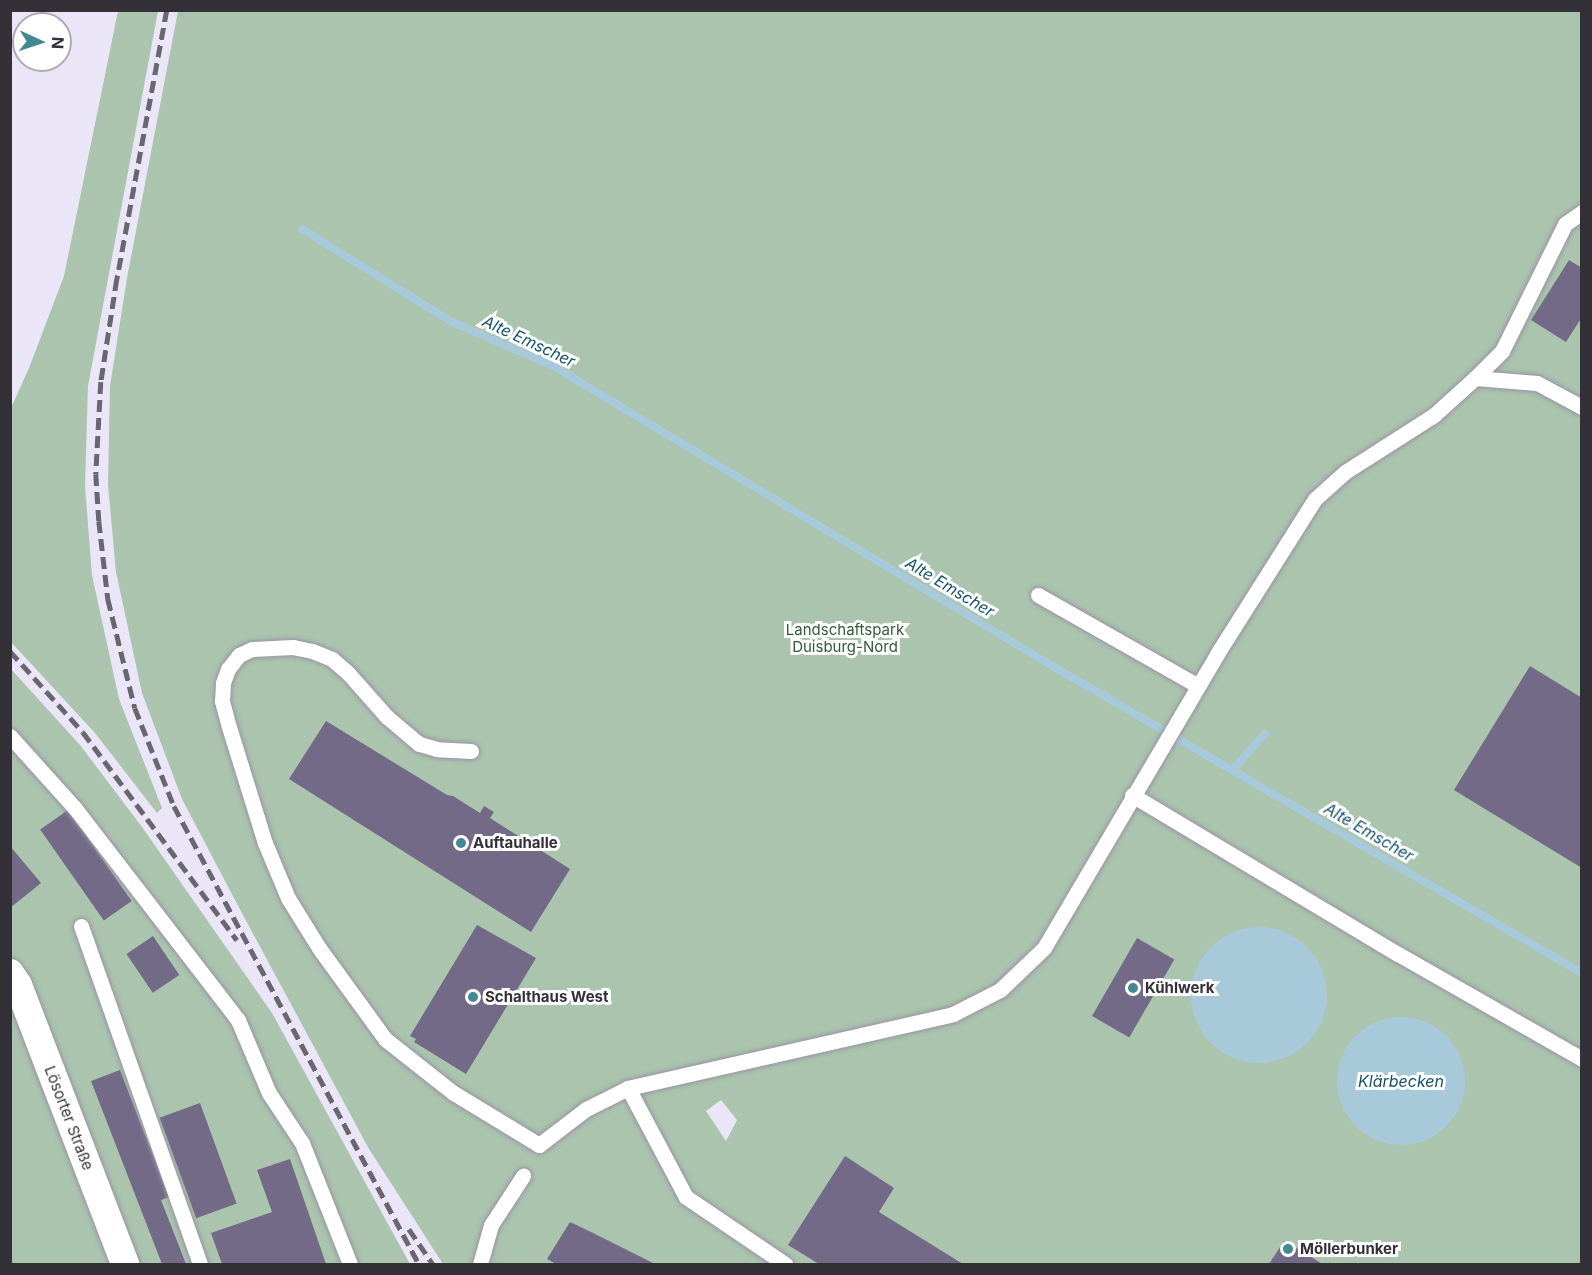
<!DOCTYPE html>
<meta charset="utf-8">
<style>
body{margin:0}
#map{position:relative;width:1592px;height:1275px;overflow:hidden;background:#ebe6f7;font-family:Inter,sans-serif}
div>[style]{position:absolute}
.green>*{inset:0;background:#aac4ad}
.water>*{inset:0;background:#a7c9da}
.round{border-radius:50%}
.pier>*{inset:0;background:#ebe6f7}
.stream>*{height:8px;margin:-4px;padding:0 4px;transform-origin:4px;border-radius:4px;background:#a7c9da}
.building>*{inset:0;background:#726a86;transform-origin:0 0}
.roads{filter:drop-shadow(0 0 2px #9894a4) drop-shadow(0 0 2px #9894a4)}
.lane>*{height:15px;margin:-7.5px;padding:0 7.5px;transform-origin:7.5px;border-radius:7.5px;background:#fff}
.street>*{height:28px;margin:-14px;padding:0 14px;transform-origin:14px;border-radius:14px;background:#fff}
.rail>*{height:4.5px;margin-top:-2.25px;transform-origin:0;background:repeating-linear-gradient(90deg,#696670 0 12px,transparent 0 18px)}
.dots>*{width:16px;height:16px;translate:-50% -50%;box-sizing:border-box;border:3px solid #fff;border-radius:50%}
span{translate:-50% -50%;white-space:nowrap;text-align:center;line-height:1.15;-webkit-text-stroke:6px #fff;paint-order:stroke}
.park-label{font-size:15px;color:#325a37}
.poi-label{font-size:15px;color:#333137;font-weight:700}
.left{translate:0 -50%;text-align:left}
.street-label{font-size:15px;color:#333137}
.water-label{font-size:16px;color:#13536b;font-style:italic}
.frame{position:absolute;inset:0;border:12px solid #333137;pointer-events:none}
.north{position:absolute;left:12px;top:12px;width:60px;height:60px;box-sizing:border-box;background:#fff;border:2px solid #adadaf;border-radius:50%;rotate:93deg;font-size:16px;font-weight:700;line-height:24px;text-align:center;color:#333137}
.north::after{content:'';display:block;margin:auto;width:21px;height:27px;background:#438992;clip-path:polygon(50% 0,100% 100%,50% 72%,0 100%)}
</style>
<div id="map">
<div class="green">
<div style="clip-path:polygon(118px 11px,158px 11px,88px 386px,85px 486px,92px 575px,119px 699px,162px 808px,157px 813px,95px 733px,10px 641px,11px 408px,29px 368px,64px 276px)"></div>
<div style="clip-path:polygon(178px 11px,1581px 11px,1581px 1264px,443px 1264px,369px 1149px,236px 902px,182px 799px,142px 693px,116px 572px,108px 485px,110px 386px,127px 278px)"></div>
<div style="clip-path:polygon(10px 668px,80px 745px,142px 827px,272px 1013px,410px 1264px,11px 1264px)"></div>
</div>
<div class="water">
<div class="round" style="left:1191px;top:927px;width:136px;height:136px"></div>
<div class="round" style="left:1337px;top:1017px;width:128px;height:128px"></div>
</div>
<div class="pier">
<div style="clip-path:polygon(721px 1100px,737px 1120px,726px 1141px,706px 1111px)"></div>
</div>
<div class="stream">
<div style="left:302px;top:229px;width:176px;rotate:31.8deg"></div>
<div style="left:452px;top:322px;width:112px;rotate:23.6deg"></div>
<div style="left:555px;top:367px;width:576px;rotate:31.01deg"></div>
<div style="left:1049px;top:664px;width:616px;rotate:30.1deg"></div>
<div style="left:1232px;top:770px;width:49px;rotate:-47.5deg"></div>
</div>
<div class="building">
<div style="clip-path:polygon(1569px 260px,1582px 268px,1582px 317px,1566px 342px,1531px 320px)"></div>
<div style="clip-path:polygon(1530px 666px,1582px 698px,1582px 868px,1454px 790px)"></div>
<div style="clip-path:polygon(326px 721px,447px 795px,453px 796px,480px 813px,484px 806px,494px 812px,490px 818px,570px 869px,531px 932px,289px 779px)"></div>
<div style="left:68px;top:810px;width:111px;height:34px;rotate:55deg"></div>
<div style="clip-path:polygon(10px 846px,41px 883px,10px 908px)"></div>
<div style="clip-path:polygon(477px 925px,536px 958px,466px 1074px,414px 1042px,416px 1039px,410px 1036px)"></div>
<div style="left:153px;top:936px;width:47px;height:32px;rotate:56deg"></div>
<div style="left:1137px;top:938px;width:43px;height:90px;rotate:30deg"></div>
<div style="clip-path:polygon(120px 1070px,169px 1197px,161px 1200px,186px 1264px,162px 1264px,91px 1081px)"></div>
<div style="left:200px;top:1103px;width:107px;height:43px;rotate:70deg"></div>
<div style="clip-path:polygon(845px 1156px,894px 1188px,879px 1212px,963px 1264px,819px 1264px,788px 1245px)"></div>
<div style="clip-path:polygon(290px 1159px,326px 1264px,222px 1264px,211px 1233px,272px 1212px,257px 1170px)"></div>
<div style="clip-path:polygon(570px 1222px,591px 1232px,655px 1264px,556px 1264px,547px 1259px)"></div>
<div style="clip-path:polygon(1284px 1241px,1310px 1256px,1322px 1264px,1269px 1264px)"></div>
</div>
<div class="roads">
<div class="lane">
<div style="left:1475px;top:378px;width:38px;rotate:-45deg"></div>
<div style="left:1502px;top:351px;width:142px;rotate:-63.6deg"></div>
<div style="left:1565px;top:224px;width:21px;rotate:-35deg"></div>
<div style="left:1038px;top:595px;width:184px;rotate:29.6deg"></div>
<div style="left:10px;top:736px;width:96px;rotate:48deg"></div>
<div style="left:74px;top:807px;width:269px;rotate:52.4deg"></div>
<div style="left:238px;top:1020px;width:79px;rotate:67deg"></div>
<div style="left:269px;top:1093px;width:60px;rotate:56.6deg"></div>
<div style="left:302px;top:1143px;width:130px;rotate:68.4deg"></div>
<div style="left:471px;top:751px;width:34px;rotate:-177deg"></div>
<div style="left:437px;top:749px;width:19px;rotate:-164deg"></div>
<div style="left:419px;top:744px;width:42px;rotate:-139.8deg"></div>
<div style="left:387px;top:717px;width:59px;rotate:-131.6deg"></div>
<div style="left:348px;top:673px;width:21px;rotate:-139deg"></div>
<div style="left:332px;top:659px;width:22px;rotate:-158deg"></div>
<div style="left:312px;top:651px;width:19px;rotate:-168deg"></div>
<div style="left:293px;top:647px;width:41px;rotate:177.2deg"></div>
<div style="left:252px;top:649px;width:14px;rotate:155deg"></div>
<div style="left:239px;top:655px;width:18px;rotate:128deg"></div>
<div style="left:228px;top:669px;width:15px;rotate:110deg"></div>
<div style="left:223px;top:683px;width:18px;rotate:93deg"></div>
<div style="left:222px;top:701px;width:27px;rotate:75deg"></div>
<div style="left:229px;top:727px;width:121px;rotate:72.8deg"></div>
<div style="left:265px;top:843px;width:60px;rotate:67.3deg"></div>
<div style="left:288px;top:898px;width:59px;rotate:58.2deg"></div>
<div style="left:319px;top:948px;width:112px;rotate:54deg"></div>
<div style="left:385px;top:1039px;width:85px;rotate:38.3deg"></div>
<div style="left:452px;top:1092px;width:102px;rotate:31.3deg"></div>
<div style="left:539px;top:1145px;width:59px;rotate:-37.5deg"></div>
<div style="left:586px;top:1109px;width:47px;rotate:-26.6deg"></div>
<div style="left:628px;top:1088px;width:333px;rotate:-12.8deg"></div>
<div style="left:953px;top:1014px;width:53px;rotate:-27.1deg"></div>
<div style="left:1000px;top:990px;width:61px;rotate:-43.7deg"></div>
<div style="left:1044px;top:948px;width:341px;rotate:-59.5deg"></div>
<div style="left:1217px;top:654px;width:183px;rotate:-57.7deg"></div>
<div style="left:1315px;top:499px;width:40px;rotate:-42deg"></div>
<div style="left:1345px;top:472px;width:106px;rotate:-32.6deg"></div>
<div style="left:1434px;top:415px;width:55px;rotate:-42.1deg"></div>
<div style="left:1475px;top:378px;width:62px;rotate:4.6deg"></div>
<div style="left:1537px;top:383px;width:51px;rotate:28.1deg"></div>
<div style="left:1132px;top:795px;width:310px;rotate:30.9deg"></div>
<div style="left:1398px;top:954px;width:212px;rotate:29.7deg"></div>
<div style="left:81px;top:926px;width:358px;rotate:70.6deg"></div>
<div style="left:628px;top:1088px;width:123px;rotate:62deg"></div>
<div style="left:686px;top:1197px;width:120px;rotate:34.1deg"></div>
<div style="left:480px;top:1264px;width:41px;rotate:-74.2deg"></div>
<div style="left:491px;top:1225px;width:59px;rotate:-56.9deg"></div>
</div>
<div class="street">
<div style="left:10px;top:973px;width:14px;rotate:56deg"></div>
<div style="left:18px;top:985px;width:299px;rotate:69deg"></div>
</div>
</div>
<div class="rail">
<div style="left:167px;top:10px;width:274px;rotate:100.5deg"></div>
<div style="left:117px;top:279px;width:104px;rotate:98.8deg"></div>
<div style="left:101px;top:382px;width:92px;rotate:93.1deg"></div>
<div style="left:96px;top:474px;width:47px;rotate:86.3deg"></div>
<div style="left:99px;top:521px;width:79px;rotate:83.4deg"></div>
<div style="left:108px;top:599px;width:112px;rotate:76.1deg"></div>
<div style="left:135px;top:708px;width:105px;rotate:68.3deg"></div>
<div style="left:174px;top:806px;width:519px;rotate:61.86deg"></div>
<div style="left:10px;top:651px;width:109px;rotate:48deg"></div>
<div style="left:83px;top:732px;width:259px;rotate:53.5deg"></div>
<div style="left:409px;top:1229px;width:42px;rotate:55.6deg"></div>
</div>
<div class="dots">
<div style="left:461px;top:843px;background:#438992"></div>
<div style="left:1133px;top:988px;background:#438992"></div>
<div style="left:473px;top:997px;background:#438992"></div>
<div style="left:1288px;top:1249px;background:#438992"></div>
</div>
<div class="park-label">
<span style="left:845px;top:638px">Landschaftspark<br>Duisburg-Nord</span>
</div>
<div class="poi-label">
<span class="left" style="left:473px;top:843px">Auftauhalle</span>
<span class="left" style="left:1145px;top:988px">Kühlwerk</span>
<span class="left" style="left:485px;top:997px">Schalthaus West</span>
<span class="left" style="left:1300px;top:1249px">Möllerbunker</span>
</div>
<div class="street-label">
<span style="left:69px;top:1118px;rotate:69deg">Lösorter Straße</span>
</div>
<div class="water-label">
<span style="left:529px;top:341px;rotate:25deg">Alte Emscher</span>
<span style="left:950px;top:587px;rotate:31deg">Alte Emscher</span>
<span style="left:1369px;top:832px;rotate:30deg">Alte Emscher</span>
<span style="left:1401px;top:1081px">Klärbecken</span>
</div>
<div class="frame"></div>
<div class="north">N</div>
</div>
